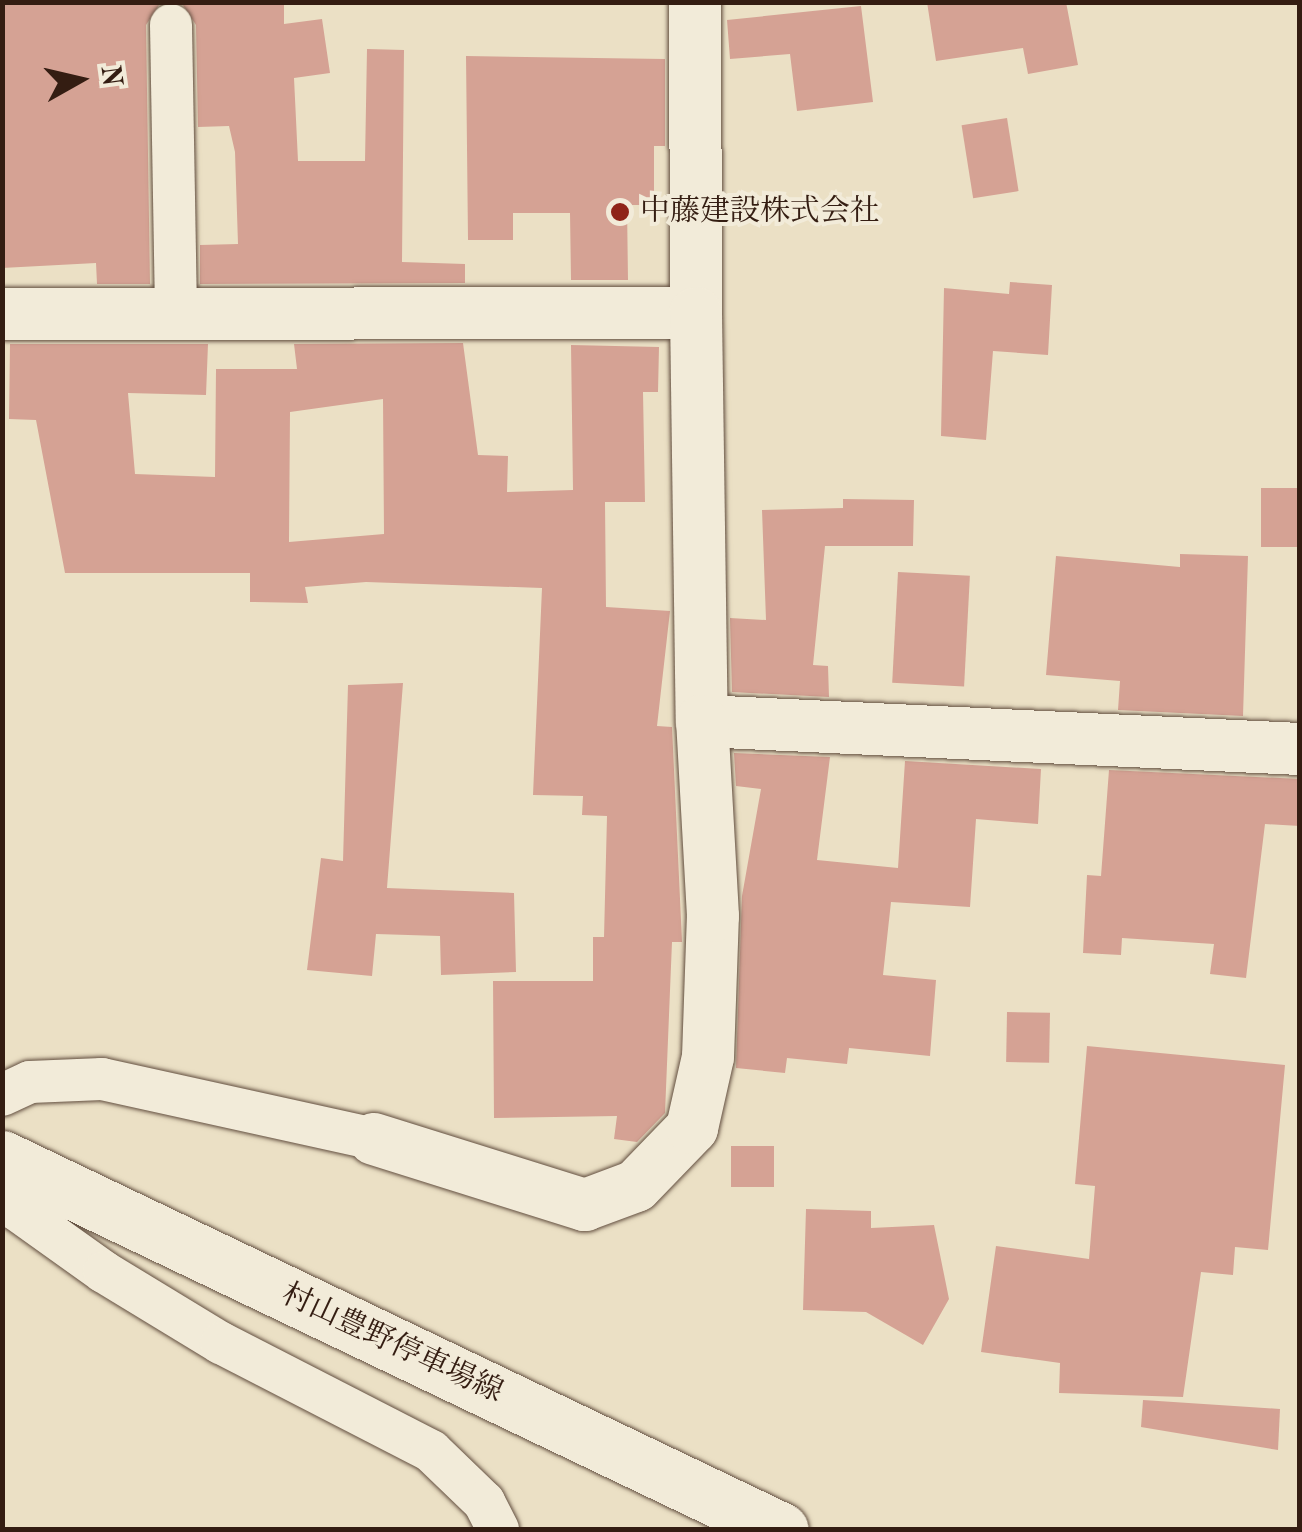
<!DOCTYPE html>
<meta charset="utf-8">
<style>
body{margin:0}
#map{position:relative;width:1302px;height:1532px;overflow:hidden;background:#ebe0c5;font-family:"Old Standard TT","Noto Serif JP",serif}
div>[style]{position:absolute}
.building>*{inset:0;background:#d5a294;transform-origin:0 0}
.roads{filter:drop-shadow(0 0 2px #624e3f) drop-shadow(0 0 2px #624e3f)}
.minor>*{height:42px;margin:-21px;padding:0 21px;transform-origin:21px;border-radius:21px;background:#f2ebd9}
.tertiary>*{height:52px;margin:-26px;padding:0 26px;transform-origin:26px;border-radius:26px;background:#f2ebd9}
.secondary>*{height:55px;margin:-27.5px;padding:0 27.5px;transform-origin:27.5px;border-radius:27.5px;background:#f2ebd9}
.dots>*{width:28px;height:28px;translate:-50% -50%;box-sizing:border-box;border:5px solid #f2ebd9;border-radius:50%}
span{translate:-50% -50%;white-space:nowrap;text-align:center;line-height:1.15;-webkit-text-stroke:8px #f2ebd9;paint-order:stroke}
.poi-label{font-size:30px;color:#341d12}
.left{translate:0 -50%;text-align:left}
.street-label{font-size:30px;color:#341d12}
.frame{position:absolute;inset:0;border:5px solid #341d12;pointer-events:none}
.north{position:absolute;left:30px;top:30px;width:100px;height:100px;-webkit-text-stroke:8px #f2ebd9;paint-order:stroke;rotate:82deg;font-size:28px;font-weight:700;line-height:40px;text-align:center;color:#341d12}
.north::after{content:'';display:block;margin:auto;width:35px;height:45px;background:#341d12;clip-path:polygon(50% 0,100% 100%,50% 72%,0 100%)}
</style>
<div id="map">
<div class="building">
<div style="clip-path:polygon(2px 2px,161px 2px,146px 25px,150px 284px,97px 284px,96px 263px,2px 268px)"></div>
<div style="clip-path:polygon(181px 2px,284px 2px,284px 24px,322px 19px,330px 73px,294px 78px,298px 161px,365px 161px,367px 49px,404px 50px,402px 262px,465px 264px,465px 283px,200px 284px,200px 245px,238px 244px,235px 152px,229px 126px,198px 127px,196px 25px)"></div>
<div style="clip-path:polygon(927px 2px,1066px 2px,1078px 65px,1028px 74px,1023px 48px,936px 61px)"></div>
<div style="clip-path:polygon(861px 6px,873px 102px,797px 111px,790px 54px,730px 59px,727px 20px)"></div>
<div style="clip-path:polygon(466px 56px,665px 59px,665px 146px,654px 146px,654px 205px,627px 205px,628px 280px,571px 280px,570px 213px,513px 213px,513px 240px,468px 240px)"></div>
<div style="left:1007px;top:118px;width:74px;height:46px;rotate:81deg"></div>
<div style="clip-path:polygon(1010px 282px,1052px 285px,1048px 355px,993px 351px,986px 440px,941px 436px,944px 288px,1009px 294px)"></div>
<div style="clip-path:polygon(evenodd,463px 343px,478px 455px,508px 456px,507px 492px,573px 490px,571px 345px,659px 347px,658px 392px,643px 392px,645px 502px,605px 502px,606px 607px,670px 611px,657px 726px,672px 727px,682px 942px,672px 942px,665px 1113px,637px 1142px,614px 1139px,617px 1116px,494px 1118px,493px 981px,593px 981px,593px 937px,604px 937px,607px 816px,582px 815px,583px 796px,533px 795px,542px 588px,366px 582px,305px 587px,308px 603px,250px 602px,250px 573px,65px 573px,36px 420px,9px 419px,10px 344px,208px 344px,206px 395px,128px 393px,135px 474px,215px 477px,216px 369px,297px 369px,294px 344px,463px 343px,383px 399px,384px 534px,289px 542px,290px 412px,383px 399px)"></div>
<div style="left:1261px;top:488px;width:39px;height:59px"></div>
<div style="clip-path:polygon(843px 499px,914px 500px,913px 546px,825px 546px,813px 665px,828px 666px,829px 697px,732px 692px,730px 618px,766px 620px,762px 510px,843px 508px)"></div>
<div style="clip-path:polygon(1180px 554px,1248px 556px,1243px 716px,1118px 710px,1120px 681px,1046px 675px,1056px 556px,1180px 567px)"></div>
<div style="left:898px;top:572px;width:72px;height:111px;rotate:3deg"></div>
<div style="clip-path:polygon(403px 683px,387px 888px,514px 893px,516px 972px,441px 975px,440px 936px,376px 934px,372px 976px,307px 970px,321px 858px,343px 861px,348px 685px)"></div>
<div style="clip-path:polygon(734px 753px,830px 757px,817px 860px,898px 868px,905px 761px,1041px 769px,1038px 824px,976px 819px,970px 907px,891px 902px,883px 975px,936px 980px,930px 1056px,849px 1048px,847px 1064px,787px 1058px,785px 1073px,736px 1068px,742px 896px,761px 789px,736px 786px)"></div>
<div style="clip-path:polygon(1109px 770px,1300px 779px,1300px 826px,1265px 824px,1246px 978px,1210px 974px,1214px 944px,1122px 938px,1121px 955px,1083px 953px,1087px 875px,1101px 876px)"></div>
<div style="left:1007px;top:1012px;width:43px;height:50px;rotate:1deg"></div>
<div style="clip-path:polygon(1087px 1046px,1285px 1065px,1268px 1250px,1235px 1247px,1233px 1275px,1201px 1272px,1183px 1397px,1059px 1393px,1060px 1363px,981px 1352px,996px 1246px,1089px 1259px,1095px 1186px,1075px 1184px)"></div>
<div style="left:774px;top:1146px;width:41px;height:43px;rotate:90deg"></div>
<div style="clip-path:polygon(806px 1209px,871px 1211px,871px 1228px,934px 1225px,949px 1299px,923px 1345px,866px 1312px,803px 1310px)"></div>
<div style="clip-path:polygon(1143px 1400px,1280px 1409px,1278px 1450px,1141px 1427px)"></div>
</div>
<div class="roads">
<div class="minor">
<div style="left:171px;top:25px;width:290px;rotate:89deg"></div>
<div style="left:2px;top:1095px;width:31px;rotate:-25deg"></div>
<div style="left:30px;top:1082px;width:72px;rotate:-2.4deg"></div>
<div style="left:102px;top:1079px;width:279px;rotate:12.4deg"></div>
<div style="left:2px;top:1187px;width:27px;rotate:57deg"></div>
<div style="left:17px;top:1210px;width:107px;rotate:35.5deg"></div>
<div style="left:104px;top:1272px;width:137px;rotate:31.3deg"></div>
<div style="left:221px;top:1343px;width:236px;rotate:27.2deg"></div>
<div style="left:431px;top:1451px;width:74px;rotate:43.9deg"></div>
<div style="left:484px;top:1502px;width:31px;rotate:63deg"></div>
</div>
<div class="tertiary">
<div style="left:695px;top:2px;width:311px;rotate:89.8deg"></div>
<div style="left:2px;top:314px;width:694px;rotate:-0.08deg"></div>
<div style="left:696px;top:313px;width:408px;rotate:89.2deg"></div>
<div style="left:702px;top:721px;width:599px;rotate:2.68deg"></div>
<div style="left:374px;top:1139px;width:221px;rotate:17.4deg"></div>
<div style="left:585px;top:1205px;width:54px;rotate:-20.4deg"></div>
<div style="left:636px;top:1186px;width:81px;rotate:-46deg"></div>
<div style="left:692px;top:1128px;width:73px;rotate:-77.3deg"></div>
<div style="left:708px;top:1057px;width:141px;rotate:-88deg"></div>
<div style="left:713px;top:916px;width:195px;rotate:-93.2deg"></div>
</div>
<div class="secondary">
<div style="left:2px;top:1158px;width:863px;rotate:25.53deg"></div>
</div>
</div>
<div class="dots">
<div style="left:620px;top:212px;background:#8f2418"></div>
</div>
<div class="poi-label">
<span class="left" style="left:640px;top:212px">中藤建設株式会社</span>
</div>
<div class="street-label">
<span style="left:392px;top:1344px;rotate:25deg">村山豊野停車場線</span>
</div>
<div class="frame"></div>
<div class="north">N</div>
</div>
